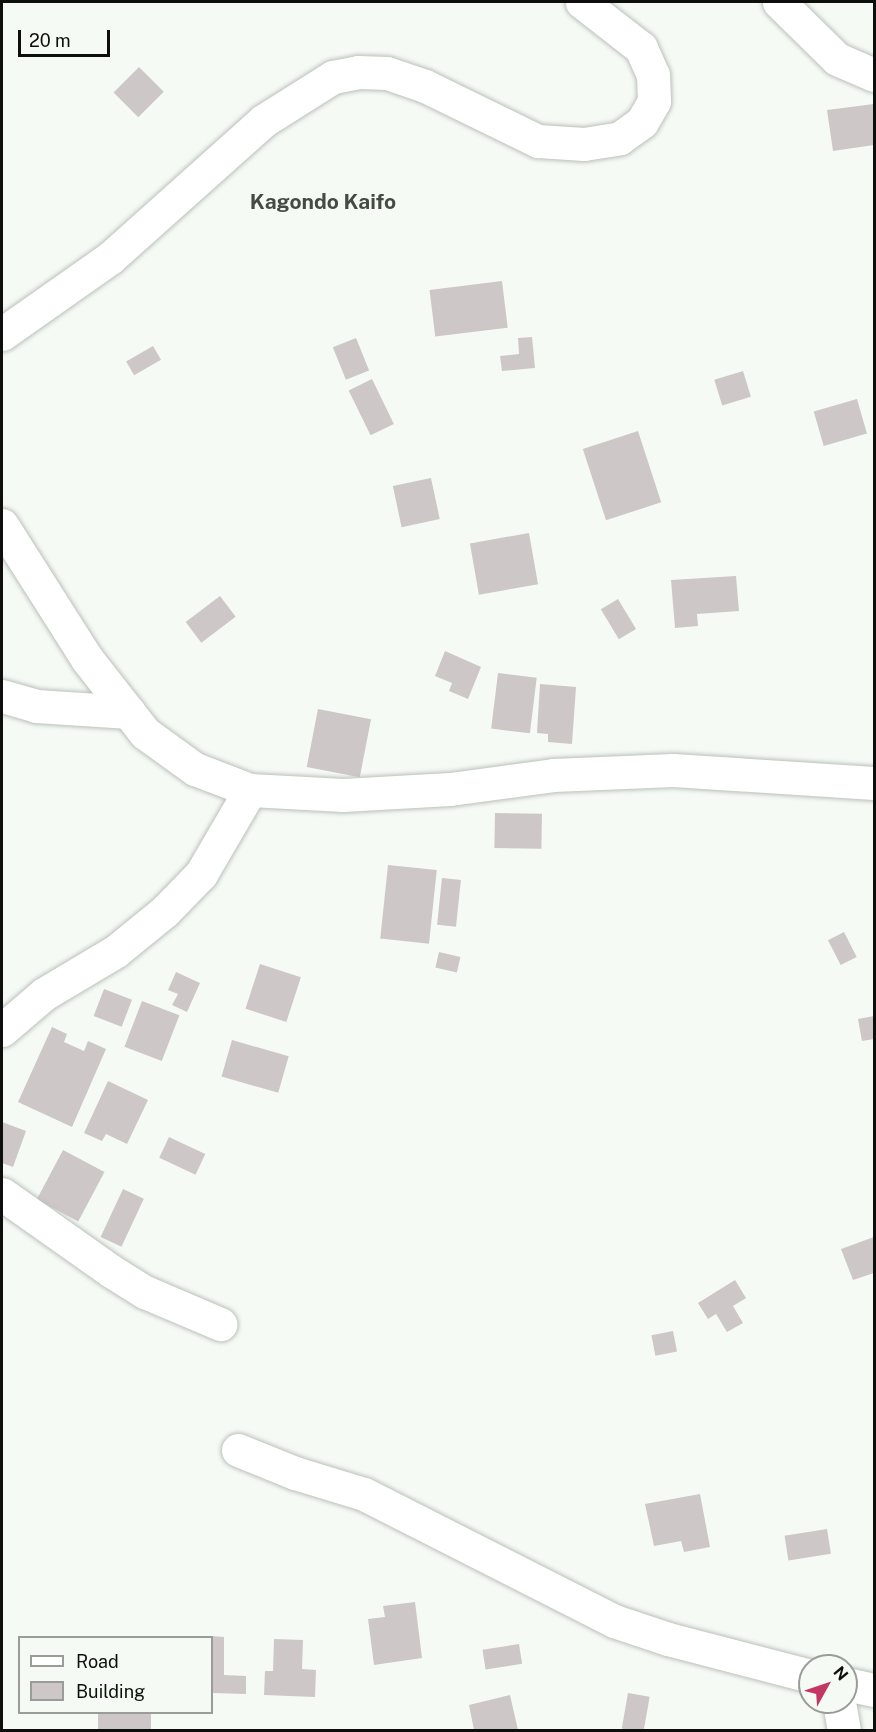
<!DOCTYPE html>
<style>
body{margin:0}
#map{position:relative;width:876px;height:1732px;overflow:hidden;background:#f5faf5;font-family:"Public Sans",sans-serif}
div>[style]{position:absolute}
.building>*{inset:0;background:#cec7c8;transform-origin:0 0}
.roads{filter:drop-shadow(0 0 2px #bbc0bb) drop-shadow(0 0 2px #bbc0bb)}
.minor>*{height:33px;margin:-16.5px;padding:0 16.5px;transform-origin:16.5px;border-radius:16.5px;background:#fff}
span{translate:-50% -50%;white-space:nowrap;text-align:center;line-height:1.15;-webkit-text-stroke:4.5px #f5faf5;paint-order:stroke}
.quarter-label{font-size:21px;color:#454a45;font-weight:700}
.frame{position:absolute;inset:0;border:3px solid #0e0f0d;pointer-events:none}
.legend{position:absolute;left:18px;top:1636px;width:195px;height:78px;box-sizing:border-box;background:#f5faf5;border:2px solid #999c98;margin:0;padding:8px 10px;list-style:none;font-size:18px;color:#0e0f0d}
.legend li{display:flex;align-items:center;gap:12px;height:30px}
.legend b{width:30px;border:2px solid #999c98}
.north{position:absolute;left:798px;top:1654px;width:60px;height:60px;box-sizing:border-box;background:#f5faf5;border:2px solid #999c98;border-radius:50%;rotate:50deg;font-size:16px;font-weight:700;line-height:24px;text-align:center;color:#0e0f0d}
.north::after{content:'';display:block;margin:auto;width:21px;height:27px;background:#c33666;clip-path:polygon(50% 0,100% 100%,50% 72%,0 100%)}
.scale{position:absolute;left:18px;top:30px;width:92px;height:27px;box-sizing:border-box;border:3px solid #0e0f0d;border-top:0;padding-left:8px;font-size:18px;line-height:21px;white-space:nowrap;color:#0e0f0d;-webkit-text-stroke:4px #f5faf5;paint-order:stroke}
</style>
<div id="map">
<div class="building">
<div style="left:139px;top:67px;width:35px;height:36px;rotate:45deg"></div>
<div style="clip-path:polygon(874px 104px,874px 145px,833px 151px,827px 110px)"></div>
<div style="left:502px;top:281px;width:47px;height:73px;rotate:83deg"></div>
<div style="clip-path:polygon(532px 337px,535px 368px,502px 371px,500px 356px,519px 354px,518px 338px)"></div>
<div style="left:356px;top:338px;width:35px;height:25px;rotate:68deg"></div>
<div style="left:153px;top:346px;width:16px;height:31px;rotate:60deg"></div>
<div style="left:743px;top:371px;width:27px;height:30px;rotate:73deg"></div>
<div style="left:372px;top:379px;width:50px;height:26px;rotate:64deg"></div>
<div style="left:857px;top:399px;width:36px;height:45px;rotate:74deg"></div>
<div style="left:638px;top:431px;width:75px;height:58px;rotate:72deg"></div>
<div style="left:431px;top:478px;width:42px;height:39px;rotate:78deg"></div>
<div style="left:529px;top:533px;width:52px;height:60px;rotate:80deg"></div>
<div style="clip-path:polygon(736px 576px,739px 611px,697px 614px,698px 626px,675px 628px,671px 580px)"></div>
<div style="left:220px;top:596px;width:26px;height:43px;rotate:53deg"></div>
<div style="left:618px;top:599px;width:35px;height:20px;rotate:59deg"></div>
<div style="clip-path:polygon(445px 651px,481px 667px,468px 699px,449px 691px,452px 683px,435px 676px)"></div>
<div style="left:498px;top:673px;width:39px;height:56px;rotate:7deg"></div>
<div style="clip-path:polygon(540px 684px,576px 687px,572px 744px,548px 742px,548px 734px,537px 733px)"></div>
<div style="left:318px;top:709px;width:54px;height:59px;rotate:11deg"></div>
<div style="left:495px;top:813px;width:47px;height:35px;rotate:1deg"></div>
<div style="left:388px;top:865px;width:49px;height:74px;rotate:6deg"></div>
<div style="left:442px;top:878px;width:19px;height:47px;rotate:6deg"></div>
<div style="left:844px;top:932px;width:28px;height:18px;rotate:63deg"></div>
<div style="left:439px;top:952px;width:22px;height:16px;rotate:13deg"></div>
<div style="left:260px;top:964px;width:43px;height:47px;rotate:18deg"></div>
<div style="clip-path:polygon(176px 972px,200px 983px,187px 1012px,172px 1005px,178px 994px,168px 990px)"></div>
<div style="left:104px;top:989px;width:30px;height:29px;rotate:21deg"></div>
<div style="left:142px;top:1001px;width:40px;height:49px;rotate:21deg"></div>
<div style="clip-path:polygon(874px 1016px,874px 1039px,862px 1041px,858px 1019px)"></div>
<div style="clip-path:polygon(52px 1027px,67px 1034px,64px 1042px,84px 1051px,88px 1041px,106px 1049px,72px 1127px,18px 1102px)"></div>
<div style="left:232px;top:1040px;width:59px;height:38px;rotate:16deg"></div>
<div style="clip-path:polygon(108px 1081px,148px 1100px,127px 1144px,106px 1134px,102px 1141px,84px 1133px)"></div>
<div style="clip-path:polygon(2px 1122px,26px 1131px,13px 1167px,2px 1163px)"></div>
<div style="left:169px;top:1137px;width:40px;height:23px;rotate:25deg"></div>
<div style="left:63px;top:1150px;width:47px;height:56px;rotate:28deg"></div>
<div style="left:123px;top:1189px;width:23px;height:53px;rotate:25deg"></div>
<div style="clip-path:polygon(874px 1237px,874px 1273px,853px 1280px,841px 1249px)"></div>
<div style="clip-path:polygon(735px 1280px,746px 1298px,733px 1306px,743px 1323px,727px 1332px,716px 1314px,708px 1319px,698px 1303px)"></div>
<div style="left:673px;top:1331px;width:21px;height:22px;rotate:79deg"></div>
<div style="clip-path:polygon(700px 1494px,710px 1547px,684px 1552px,681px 1541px,654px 1546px,645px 1504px)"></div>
<div style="left:827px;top:1529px;width:25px;height:43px;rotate:81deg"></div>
<div style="clip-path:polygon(415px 1602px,422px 1658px,374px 1665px,368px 1619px,385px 1617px,383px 1606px)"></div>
<div style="clip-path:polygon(212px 1636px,224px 1637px,224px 1675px,246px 1676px,246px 1694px,212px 1693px)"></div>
<div style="clip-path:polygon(274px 1639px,303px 1640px,302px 1669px,316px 1670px,315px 1697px,264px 1695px,265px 1671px,273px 1671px)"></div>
<div style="left:519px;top:1644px;width:20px;height:37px;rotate:81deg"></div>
<div style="left:628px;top:1693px;width:22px;height:36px;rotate:10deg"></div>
<div style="clip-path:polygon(510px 1695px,518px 1730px,474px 1730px,469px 1705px)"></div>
<div style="left:98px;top:1712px;width:53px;height:18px"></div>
</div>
<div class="roads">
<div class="minor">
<div style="left:779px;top:2px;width:81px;rotate:44.5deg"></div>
<div style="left:837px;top:59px;width:40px;rotate:23.4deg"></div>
<div style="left:2px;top:334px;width:132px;rotate:-35.1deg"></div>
<div style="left:110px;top:258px;width:205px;rotate:-41.8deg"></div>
<div style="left:263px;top:121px;width:83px;rotate:-32.2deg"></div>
<div style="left:333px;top:77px;width:25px;rotate:-11deg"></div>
<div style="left:358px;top:72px;width:29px;rotate:2deg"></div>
<div style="left:387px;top:73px;width:40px;rotate:18.9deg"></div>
<div style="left:425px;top:86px;width:126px;rotate:26deg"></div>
<div style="left:538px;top:141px;width:46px;rotate:3.7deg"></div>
<div style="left:584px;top:144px;width:36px;rotate:-9deg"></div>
<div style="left:620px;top:138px;width:27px;rotate:-36deg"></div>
<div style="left:642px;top:122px;width:24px;rotate:-60deg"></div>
<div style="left:654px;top:101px;width:26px;rotate:-92deg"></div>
<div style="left:653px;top:75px;width:30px;rotate:-114deg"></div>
<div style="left:641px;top:48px;width:75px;rotate:-142.1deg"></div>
<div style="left:2px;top:525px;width:159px;rotate:57.6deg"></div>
<div style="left:87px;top:659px;width:94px;rotate:51.9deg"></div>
<div style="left:145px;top:733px;width:62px;rotate:35.8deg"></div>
<div style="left:195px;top:769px;width:59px;rotate:20.9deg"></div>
<div style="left:250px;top:790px;width:93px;rotate:3.1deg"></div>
<div style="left:343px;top:795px;width:107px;rotate:-3.2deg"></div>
<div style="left:450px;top:789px;width:104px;rotate:-7.7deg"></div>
<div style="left:553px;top:775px;width:120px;rotate:-2.4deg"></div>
<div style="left:673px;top:770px;width:201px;rotate:3.7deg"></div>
<div style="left:2px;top:696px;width:35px;rotate:16deg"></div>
<div style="left:36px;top:706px;width:93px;rotate:3.7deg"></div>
<div style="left:2px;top:1030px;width:55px;rotate:-40.6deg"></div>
<div style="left:44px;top:994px;width:84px;rotate:-30.8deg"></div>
<div style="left:116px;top:951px;width:63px;rotate:-39.2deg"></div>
<div style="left:165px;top:911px;width:52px;rotate:-45.8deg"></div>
<div style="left:201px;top:874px;width:97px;rotate:-59.7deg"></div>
<div style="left:2px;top:1194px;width:133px;rotate:35.2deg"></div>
<div style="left:111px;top:1271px;width:40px;rotate:32deg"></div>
<div style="left:145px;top:1292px;width:82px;rotate:23.1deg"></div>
<div style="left:238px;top:1450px;width:61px;rotate:22deg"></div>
<div style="left:295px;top:1473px;width:72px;rotate:16.9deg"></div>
<div style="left:364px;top:1494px;width:280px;rotate:26.9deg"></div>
<div style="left:614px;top:1621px;width:57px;rotate:18.4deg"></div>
<div style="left:668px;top:1639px;width:147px;rotate:14.6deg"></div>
<div style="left:846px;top:1684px;width:29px;rotate:12deg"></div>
<div style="left:839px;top:1702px;width:28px;rotate:80deg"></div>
</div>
</div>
<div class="quarter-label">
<span style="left:323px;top:202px">Kagondo Kaifo</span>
</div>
<div class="frame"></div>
<ul class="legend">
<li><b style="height:8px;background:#fff"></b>Road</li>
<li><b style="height:16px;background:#cec7c8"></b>Building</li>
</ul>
<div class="north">N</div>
<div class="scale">20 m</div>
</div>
